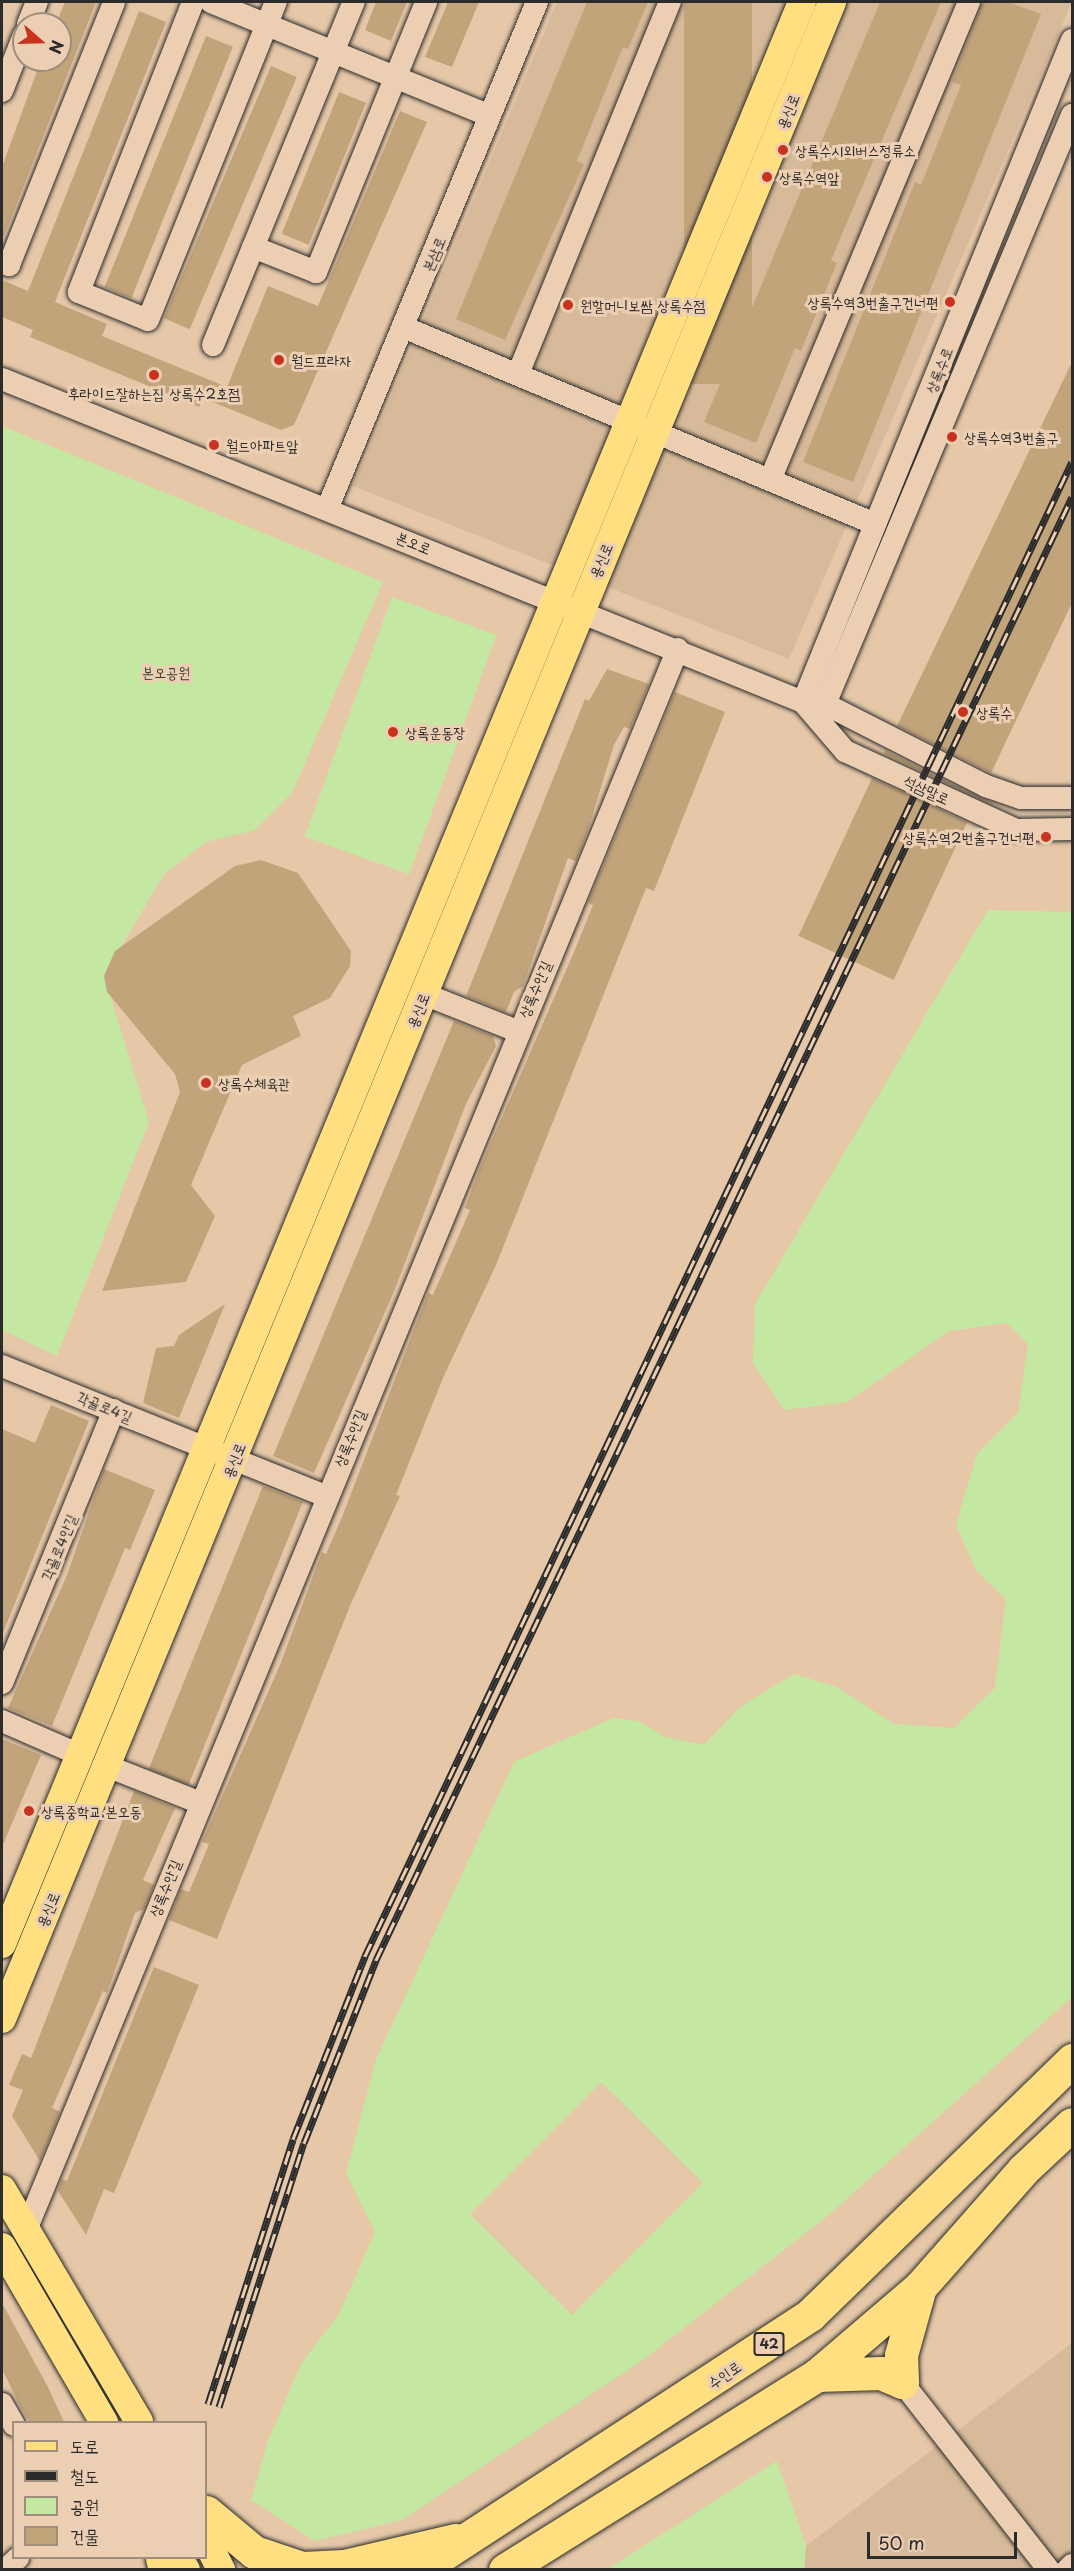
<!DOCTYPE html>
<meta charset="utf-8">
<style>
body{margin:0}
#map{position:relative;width:1074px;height:2571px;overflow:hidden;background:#e6c8a9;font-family:"Playpen Sans","Poor Story",sans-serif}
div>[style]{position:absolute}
.built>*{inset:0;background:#d7ba99}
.green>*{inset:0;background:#c4e8a1;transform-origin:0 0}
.building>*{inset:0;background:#c2a47b;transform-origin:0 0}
.roads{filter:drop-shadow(0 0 2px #2b2b2b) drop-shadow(0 0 2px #2b2b2b)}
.minor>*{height:22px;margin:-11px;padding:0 11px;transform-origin:11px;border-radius:11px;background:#eccfb3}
.major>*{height:28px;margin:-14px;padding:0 14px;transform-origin:14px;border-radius:14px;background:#ffdf80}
.highway>*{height:33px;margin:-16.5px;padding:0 16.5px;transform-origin:16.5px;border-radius:16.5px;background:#ffdf80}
.rail>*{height:7px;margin-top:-3.5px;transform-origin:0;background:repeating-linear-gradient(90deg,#eccfb3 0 14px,#2b2b2b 0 28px);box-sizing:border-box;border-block:2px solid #2b2b2b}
.dots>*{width:16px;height:16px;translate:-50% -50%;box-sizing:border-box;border:3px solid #eccfb3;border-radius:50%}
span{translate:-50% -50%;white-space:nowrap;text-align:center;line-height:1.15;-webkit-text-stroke:6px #eccfb3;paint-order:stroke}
.shield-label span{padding:2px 4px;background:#eccfb3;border:2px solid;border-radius:4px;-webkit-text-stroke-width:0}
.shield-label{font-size:14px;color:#2b2b2b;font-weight:700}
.street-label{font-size:15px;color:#2b2b2b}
.poi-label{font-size:15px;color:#2b2b2b}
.left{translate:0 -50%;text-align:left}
.right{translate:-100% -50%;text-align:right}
.park-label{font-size:15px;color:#3a3e37}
.frame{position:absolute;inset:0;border:3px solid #2b2b2b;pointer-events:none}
.legend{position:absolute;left:12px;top:2421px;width:195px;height:138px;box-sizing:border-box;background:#eccfb3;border:2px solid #9f8d7d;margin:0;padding:8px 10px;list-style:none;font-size:18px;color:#2b2b2b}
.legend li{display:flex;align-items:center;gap:12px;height:30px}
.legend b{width:30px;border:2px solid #9f8d7d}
.north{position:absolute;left:12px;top:12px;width:60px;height:60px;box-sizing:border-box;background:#eccfb3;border:2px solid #9f8d7d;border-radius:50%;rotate:110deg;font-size:16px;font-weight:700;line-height:24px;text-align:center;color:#2b2b2b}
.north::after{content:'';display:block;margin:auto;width:21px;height:27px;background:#c8321e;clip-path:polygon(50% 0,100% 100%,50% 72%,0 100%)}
.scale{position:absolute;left:867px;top:2532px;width:150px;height:27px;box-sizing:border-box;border:3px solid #2b2b2b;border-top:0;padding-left:8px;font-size:18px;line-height:21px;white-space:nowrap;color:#2b2b2b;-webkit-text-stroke:4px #eccfb3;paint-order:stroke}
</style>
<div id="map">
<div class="built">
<div style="clip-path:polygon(557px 2px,1072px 2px,789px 659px,353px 486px)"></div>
<div style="clip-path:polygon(1072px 2343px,1072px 2569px,804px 2570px,806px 2546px)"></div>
</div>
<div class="green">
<div style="clip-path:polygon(2px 426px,383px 582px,292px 793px,255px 830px,206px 842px,164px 874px,104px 976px,149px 1122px,57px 1356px,2px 1330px)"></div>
<div style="left:392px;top:597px;width:111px;height:255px;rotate:20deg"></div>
<div style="clip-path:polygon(evenodd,988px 910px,1072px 912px,1072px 1997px,830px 2214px,643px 2360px,402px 2520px,315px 2541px,251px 2500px,268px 2441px,301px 2364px,339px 2314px,375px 2232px,346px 2173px,376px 2060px,514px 1762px,613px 1718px,638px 1721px,665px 1737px,704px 1745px,740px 1707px,794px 1674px,837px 1687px,894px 1724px,954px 1728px,995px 1688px,1006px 1599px,976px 1570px,956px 1525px,977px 1454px,1018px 1413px,1028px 1344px,1007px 1323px,949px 1331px,847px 1402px,784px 1410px,753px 1363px,755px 1304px,988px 910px,601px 2082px,703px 2183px,572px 2315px,470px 2214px,601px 2082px)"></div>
<div style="clip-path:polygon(777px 2461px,806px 2546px,804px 2569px,608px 2569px)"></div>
</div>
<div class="building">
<div style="clip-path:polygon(65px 2px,96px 2px,2px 241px,2px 167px,41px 60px,60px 60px,60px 24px,56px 24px)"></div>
<div style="clip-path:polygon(376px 2px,407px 2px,391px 41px,365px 30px)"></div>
<div style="clip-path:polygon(448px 2px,479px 2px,452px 67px,425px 57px)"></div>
<div style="clip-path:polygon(587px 2px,648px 2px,628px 49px,623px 47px,577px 161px,584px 164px,505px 340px,456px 319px)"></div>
<div style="left:684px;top:2px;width:68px;height:382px"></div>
<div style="clip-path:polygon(880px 2px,941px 2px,831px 260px,837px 263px,801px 351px,795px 348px,756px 443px,704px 422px)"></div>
<div style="clip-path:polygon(983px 2px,1008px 2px,1041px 14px,853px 482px,803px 462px,915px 182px,921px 185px,961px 85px,952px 82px)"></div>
<div style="clip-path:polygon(139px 11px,166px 22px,55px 302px,107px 324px,102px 336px,227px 387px,268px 286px,318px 306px,400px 111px,427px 122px,294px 425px,281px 430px,203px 398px,199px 407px,30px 337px,33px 330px,2px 317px,2px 280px,28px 291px)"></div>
<div style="left:206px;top:36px;width:29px;height:271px;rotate:22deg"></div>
<div style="left:271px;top:66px;width:28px;height:274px;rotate:23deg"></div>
<div style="left:339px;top:92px;width:29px;height:153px;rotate:22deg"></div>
<div style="clip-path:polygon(1072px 362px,1072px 603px,991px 773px,897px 726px)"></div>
<div style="clip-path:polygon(607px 669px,649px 684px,630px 729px,624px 727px,614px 745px,587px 833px,576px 861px,568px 858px,523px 986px,514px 992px,506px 1012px,466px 996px,585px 699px,589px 701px)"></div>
<div style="clip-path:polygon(675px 692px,725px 712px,654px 891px,646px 888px,496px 1265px,443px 1378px,396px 1495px,400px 1496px,352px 1601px,217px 1939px,169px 1920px,181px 1889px,189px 1892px,209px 1844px,202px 1842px,280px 1665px,322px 1552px,326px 1554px,342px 1517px,428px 1293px,433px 1295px,470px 1210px,465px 1208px,479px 1170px,574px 952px,593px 905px,588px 903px)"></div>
<div style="clip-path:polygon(885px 750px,979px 798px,884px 754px)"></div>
<div style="left:872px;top:778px;width:105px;height:174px;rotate:25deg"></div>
<div style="clip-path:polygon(261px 860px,298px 873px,351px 951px,350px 966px,330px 998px,293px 1016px,301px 1036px,242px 1065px,191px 1185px,215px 1216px,186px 1282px,102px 1291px,180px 1092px,175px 1074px,107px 992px,104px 976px,115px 951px,235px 866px)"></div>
<div style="clip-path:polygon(454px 1021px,493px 1036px,496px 1046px,466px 1104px,393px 1294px,314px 1473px,273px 1456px)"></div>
<div style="clip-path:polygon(225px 1304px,179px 1418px,143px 1403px,156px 1348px,174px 1346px,179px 1335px)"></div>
<div style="clip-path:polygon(51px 1405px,89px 1421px,2px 1635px,2px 1429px,35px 1443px)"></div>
<div style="clip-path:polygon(104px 1469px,155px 1490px,130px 1550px,125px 1548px,52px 1726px,8px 1708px,67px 1575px)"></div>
<div style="left:263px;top:1486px;width:43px;height:305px;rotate:22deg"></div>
<div style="clip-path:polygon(2px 1739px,41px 1755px,2px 1847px)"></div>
<div style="clip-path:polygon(134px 1791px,175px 1808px,143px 1880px,154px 1885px,144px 1909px,135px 1913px,107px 1993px,103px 1991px,52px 2108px,60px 2112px,40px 2161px,12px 2116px,23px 2090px,9px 2085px,22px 2054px,31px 2058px)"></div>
<div style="clip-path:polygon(154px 1967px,199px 1985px,114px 2193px,104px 2189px,86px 2235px,58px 2191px,62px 2179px,67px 2181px)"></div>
<div style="clip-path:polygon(2px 2303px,47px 2385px,64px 2422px,30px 2422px,20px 2406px,2px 2369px)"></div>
</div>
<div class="roads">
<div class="minor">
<div style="left:193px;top:2px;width:312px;rotate:111.5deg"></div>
<div style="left:79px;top:292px;width:74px;rotate:22.1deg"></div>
<div style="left:148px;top:320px;width:343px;rotate:-68.1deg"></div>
<div style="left:211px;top:2px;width:301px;rotate:22.2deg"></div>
<div style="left:28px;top:24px;width:24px;rotate:-68deg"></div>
<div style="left:1072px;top:40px;width:715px;rotate:112.11deg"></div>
<div style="left:803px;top:702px;width:65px;rotate:49.4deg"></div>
<div style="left:845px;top:751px;width:188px;rotate:24.8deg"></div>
<div style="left:1016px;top:830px;width:56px;rotate:-1deg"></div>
<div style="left:2px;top:91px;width:60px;rotate:-68.6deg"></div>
<div style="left:253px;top:247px;width:68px;rotate:21.6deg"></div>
<div style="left:316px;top:272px;width:292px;rotate:-67.8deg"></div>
<div style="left:2px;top:262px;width:8px;rotate:23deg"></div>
<div style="left:9px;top:265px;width:283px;rotate:-68.2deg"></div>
<div style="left:403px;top:327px;width:511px;rotate:22.65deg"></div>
<div style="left:213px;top:345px;width:371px;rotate:-67.7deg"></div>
<div style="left:518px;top:374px;width:402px;rotate:-67.8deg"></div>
<div style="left:2px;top:379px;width:864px;rotate:21.96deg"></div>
<div style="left:803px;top:702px;width:22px;rotate:5deg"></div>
<div style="left:825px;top:704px;width:181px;rotate:27deg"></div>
<div style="left:986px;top:786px;width:37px;rotate:19deg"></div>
<div style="left:1021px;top:798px;width:51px"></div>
<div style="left:770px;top:480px;width:518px;rotate:-67.4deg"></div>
<div style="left:328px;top:507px;width:547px;rotate:-67.52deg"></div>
<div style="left:825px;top:704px;width:639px;rotate:-67.25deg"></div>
<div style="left:424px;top:994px;width:100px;rotate:21.7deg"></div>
<div style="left:2px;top:1366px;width:348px;rotate:21.9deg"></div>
<div style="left:2px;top:1683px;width:295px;rotate:-67.7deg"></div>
<div style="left:2px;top:1721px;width:85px;rotate:23.6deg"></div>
<div style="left:107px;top:1766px;width:98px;rotate:21.6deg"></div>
<div style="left:26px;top:2230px;width:1710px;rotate:-67.59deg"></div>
<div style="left:902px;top:2382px;width:239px;rotate:52deg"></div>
<div style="left:2px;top:2404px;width:24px;rotate:60deg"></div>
<div style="left:5px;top:2570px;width:18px;rotate:-43deg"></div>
<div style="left:1067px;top:2570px;width:7px;rotate:-45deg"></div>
</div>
<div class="major">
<div style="left:2px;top:1944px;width:2100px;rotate:-67.61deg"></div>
<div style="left:2px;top:2019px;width:2181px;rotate:-67.63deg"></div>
<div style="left:2px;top:2189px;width:270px;rotate:59.5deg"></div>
<div style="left:2px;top:2247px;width:203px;rotate:59.8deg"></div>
<div style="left:206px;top:2540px;width:34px;rotate:63deg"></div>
<div style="left:178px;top:2558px;width:14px;rotate:56deg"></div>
</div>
<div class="highway">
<div style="left:817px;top:2375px;width:64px;rotate:-1.8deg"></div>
<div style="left:881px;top:2373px;width:23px;rotate:23deg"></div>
<div style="left:902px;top:2382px;width:27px;rotate:-92deg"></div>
<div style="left:901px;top:2355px;width:71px;rotate:-74.4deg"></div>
<div style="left:206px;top:2512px;width:62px;rotate:39.8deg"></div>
<div style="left:254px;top:2552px;width:51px;rotate:18.4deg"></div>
<div style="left:302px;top:2568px;width:42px;rotate:-2.7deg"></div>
<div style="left:344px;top:2566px;width:115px;rotate:-13.1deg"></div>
<div style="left:162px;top:2558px;width:12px;rotate:76deg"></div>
<div style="left:419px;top:2570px;width:467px;rotate:-33.1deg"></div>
<div style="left:810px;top:2315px;width:366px;rotate:-44.2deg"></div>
<div style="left:505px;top:2570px;width:368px;rotate:-32deg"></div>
<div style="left:817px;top:2375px;width:135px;rotate:-40.5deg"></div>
<div style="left:920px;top:2287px;width:156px;rotate:-48.6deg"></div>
<div style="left:1023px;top:2170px;width:67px;rotate:-43.2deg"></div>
</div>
</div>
<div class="rail">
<div style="left:208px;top:2404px;width:278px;rotate:-72.2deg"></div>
<div style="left:293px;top:2139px;width:197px;rotate:-68.5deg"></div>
<div style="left:365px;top:1956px;width:1653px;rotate:-64.68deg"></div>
<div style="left:219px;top:2407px;width:277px;rotate:-72.2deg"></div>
<div style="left:304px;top:2143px;width:197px;rotate:-68.5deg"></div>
<div style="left:376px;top:1960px;width:1620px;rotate:-64.56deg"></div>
</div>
<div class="dots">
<div style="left:783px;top:150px;background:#c8321e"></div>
<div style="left:767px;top:177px;background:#c8321e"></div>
<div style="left:950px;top:302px;background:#c8321e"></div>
<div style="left:568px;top:305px;background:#c8321e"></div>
<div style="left:279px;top:360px;background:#c8321e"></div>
<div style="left:154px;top:375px;background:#c8321e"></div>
<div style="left:952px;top:437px;background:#c8321e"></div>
<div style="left:214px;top:445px;background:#c8321e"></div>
<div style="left:963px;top:712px;background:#c8321e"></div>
<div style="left:393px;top:732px;background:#c8321e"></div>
<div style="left:1046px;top:837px;background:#c8321e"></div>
<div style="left:206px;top:1083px;background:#c8321e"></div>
<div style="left:29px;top:1811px;background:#c8321e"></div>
</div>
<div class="shield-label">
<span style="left:769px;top:2344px">42</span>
</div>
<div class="street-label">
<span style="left:787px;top:111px;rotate:-68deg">용신로</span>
<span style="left:433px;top:254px;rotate:-67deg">본삼로</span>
<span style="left:938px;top:370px;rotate:-68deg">상록수로</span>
<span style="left:414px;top:542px;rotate:22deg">본오로</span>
<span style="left:600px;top:560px;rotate:-67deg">용신로</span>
<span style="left:927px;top:789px;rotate:25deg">석삼말로</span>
<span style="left:534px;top:989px;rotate:-67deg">상록수안길</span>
<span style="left:417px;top:1010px;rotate:-68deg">용신로</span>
<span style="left:105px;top:1406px;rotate:22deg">각골로4길</span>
<span style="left:349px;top:1438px;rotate:-68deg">상록수안길</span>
<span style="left:233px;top:1460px;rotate:-68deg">용신로</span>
<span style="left:58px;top:1547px;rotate:-68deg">각골로4안길</span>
<span style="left:164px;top:1888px;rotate:-68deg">상록수안길</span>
<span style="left:47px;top:1909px;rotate:-67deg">용신로</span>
<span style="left:724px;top:2374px;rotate:-34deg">수인로</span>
</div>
<div class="poi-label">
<span class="left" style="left:795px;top:150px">상록수시외버스정류소</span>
<span class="left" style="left:779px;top:177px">상록수역앞</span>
<span class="right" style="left:938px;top:302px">상록수역3번출구건너편</span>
<span class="left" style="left:580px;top:305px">원할머니보쌈 상록수점</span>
<span class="left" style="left:291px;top:360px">월드프라자</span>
<span style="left:154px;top:393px">후라이드잘하는집 상록수2호점</span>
<span class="left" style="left:964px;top:437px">상록수역3번출구</span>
<span class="left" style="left:226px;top:445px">월드아파트앞</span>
<span class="left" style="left:976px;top:712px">상록수</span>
<span class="left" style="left:405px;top:732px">상록운동장</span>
<span class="right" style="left:1034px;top:837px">상록수역2번출구건너편</span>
<span class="left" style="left:218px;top:1083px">상록수체육관</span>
<span class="left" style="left:41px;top:1811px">상록중학교.본오동</span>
</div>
<div class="park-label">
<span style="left:166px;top:672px">본오공원</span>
</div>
<div class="frame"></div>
<ul class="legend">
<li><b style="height:8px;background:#ffdf80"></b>도로</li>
<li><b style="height:8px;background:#2b2b2b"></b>철도</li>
<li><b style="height:16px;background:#c4e8a1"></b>공원</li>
<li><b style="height:16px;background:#c2a47b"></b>건물</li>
</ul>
<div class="north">N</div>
<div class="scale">50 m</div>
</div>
